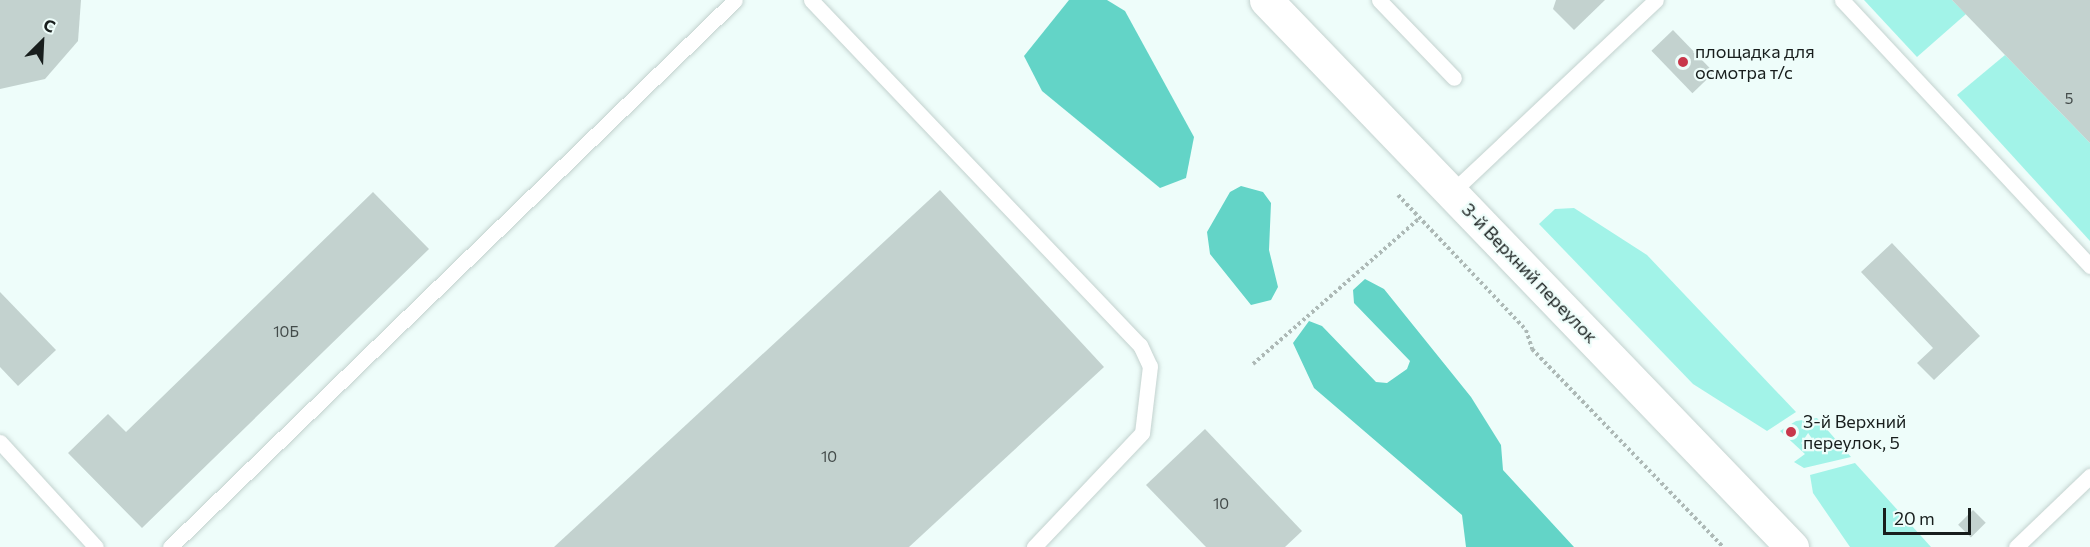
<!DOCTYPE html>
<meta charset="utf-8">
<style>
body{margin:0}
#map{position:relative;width:2090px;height:547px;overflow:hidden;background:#eefdfa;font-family:Commissioner,sans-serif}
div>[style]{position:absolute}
.green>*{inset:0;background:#a2f3e8}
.forest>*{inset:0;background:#63d4c7}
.building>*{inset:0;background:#c3d2cf;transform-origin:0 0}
.path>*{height:4px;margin-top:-2px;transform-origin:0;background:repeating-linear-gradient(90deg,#adb9b6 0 3px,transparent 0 6px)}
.roads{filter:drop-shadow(0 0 2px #c3d2cf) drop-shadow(0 0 2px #c3d2cf)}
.service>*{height:15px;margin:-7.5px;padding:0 7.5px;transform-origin:7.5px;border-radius:7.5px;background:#fff}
.tertiary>*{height:33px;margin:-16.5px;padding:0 16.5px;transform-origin:16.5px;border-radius:16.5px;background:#fff}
.dots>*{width:16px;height:16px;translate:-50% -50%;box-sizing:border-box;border:3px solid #eefdfa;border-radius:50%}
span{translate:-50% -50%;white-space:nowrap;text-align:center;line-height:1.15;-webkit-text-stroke:4.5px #eefdfa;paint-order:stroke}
.number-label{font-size:15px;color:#434b4a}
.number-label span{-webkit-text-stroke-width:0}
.poi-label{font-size:18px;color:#181e1d}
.left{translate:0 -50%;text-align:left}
.street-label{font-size:18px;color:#181e1d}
.north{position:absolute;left:12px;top:12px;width:60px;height:60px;-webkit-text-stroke:4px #eefdfa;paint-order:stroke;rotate:24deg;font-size:16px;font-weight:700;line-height:24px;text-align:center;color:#181e1d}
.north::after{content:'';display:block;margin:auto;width:21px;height:27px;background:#181e1d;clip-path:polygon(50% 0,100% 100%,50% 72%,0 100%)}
.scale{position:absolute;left:1883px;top:508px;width:88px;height:27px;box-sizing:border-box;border:3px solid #181e1d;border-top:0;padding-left:8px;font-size:18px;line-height:21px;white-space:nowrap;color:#181e1d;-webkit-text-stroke:4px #eefdfa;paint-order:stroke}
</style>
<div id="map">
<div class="green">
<div style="clip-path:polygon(1864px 0,1952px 0,1966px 14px,1917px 57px)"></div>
<div style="clip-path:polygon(2005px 55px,2090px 143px,2090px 241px,1957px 95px)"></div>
<div style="clip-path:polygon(1574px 208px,1647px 255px,1796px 412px,1767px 431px,1693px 384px,1539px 224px,1555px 209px)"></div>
<div style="clip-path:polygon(1817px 418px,1851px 457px,1804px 468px,1794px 462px,1805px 454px,1780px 431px,1796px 421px)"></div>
<div style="clip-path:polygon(1855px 463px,1931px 547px,1850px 547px,1813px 493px,1810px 475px)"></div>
</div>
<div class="forest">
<div style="clip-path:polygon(1069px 0,1107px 0,1125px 11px,1194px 137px,1186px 178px,1160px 188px,1042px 91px,1024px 56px)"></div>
<div style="clip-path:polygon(1241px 186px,1263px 192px,1271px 203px,1269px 250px,1278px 287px,1271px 300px,1251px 305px,1210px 254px,1207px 232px,1230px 192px)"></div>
<div style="clip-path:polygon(1365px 279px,1384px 289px,1471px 397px,1501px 445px,1503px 470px,1574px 547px,1466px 547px,1462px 515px,1314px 388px,1293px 343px,1309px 321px,1322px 326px,1376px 382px,1387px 383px,1407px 369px,1410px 361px,1354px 303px,1353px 290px)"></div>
</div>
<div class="building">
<div style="clip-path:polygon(0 0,81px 0,78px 41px,45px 79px,0 89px)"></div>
<div style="clip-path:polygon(1556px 0,1605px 0,1574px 30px,1553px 9px)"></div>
<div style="clip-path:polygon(1952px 0,2090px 0,2090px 143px,2005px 55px)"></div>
<div style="left:1673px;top:30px;width:59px;height:30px;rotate:46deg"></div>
<div style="clip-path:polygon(940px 190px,1104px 367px,909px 547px,554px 547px)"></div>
<div style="clip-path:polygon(373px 192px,429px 249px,142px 528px,68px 453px,108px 414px,126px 432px)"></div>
<div style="clip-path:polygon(1892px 243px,1980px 336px,1934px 380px,1917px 363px,1933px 348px,1861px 272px)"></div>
<div style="clip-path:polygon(0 292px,56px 350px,18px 386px,0 367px)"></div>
<div style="clip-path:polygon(1205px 429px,1302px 531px,1285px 547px,1206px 547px,1146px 485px)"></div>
<div style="left:1973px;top:510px;width:18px;height:21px;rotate:45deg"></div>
</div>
<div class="path">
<div style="left:1398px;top:195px;width:186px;rotate:46.5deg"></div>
<div style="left:1526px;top:330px;width:20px;rotate:72deg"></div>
<div style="left:1532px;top:349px;width:275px;rotate:46deg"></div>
<div style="left:1253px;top:364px;width:222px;rotate:-41.2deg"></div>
</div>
<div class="roads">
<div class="service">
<div style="left:811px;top:0;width:477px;rotate:46.4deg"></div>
<div style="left:1140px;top:345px;width:23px;rotate:65deg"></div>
<div style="left:1150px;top:366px;width:67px;rotate:96.8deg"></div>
<div style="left:1142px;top:433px;width:157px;rotate:133.5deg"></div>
<div style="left:1379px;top:0;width:108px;rotate:46.1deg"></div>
<div style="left:1842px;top:0;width:364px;rotate:47deg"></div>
<div style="left:1452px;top:192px;width:280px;rotate:-43.3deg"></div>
<div style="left:0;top:442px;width:142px;rotate:47.6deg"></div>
<div style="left:170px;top:547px;width:786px;rotate:-44.07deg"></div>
<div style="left:2016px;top:547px;width:103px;rotate:-43.8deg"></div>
</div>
<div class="tertiary">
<div style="left:1266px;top:0;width:759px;rotate:46.12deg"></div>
</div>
</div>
<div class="dots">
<div style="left:1683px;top:62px;background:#c8374b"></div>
<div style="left:1791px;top:432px;background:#c8374b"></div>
</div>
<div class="number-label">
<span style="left:2069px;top:99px">5</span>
<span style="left:286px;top:332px">10Б</span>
<span style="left:829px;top:457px">10</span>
<span style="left:1221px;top:504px">10</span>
</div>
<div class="poi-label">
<span class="left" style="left:1695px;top:62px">площадка для<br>осмотра т/с</span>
<span class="left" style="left:1803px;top:432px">3-й Верхний<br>переулок, 5</span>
</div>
<div class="street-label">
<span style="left:1530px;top:273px;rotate:46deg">3-й Верхний переулок</span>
</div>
<div class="north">С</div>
<div class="scale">20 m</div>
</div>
